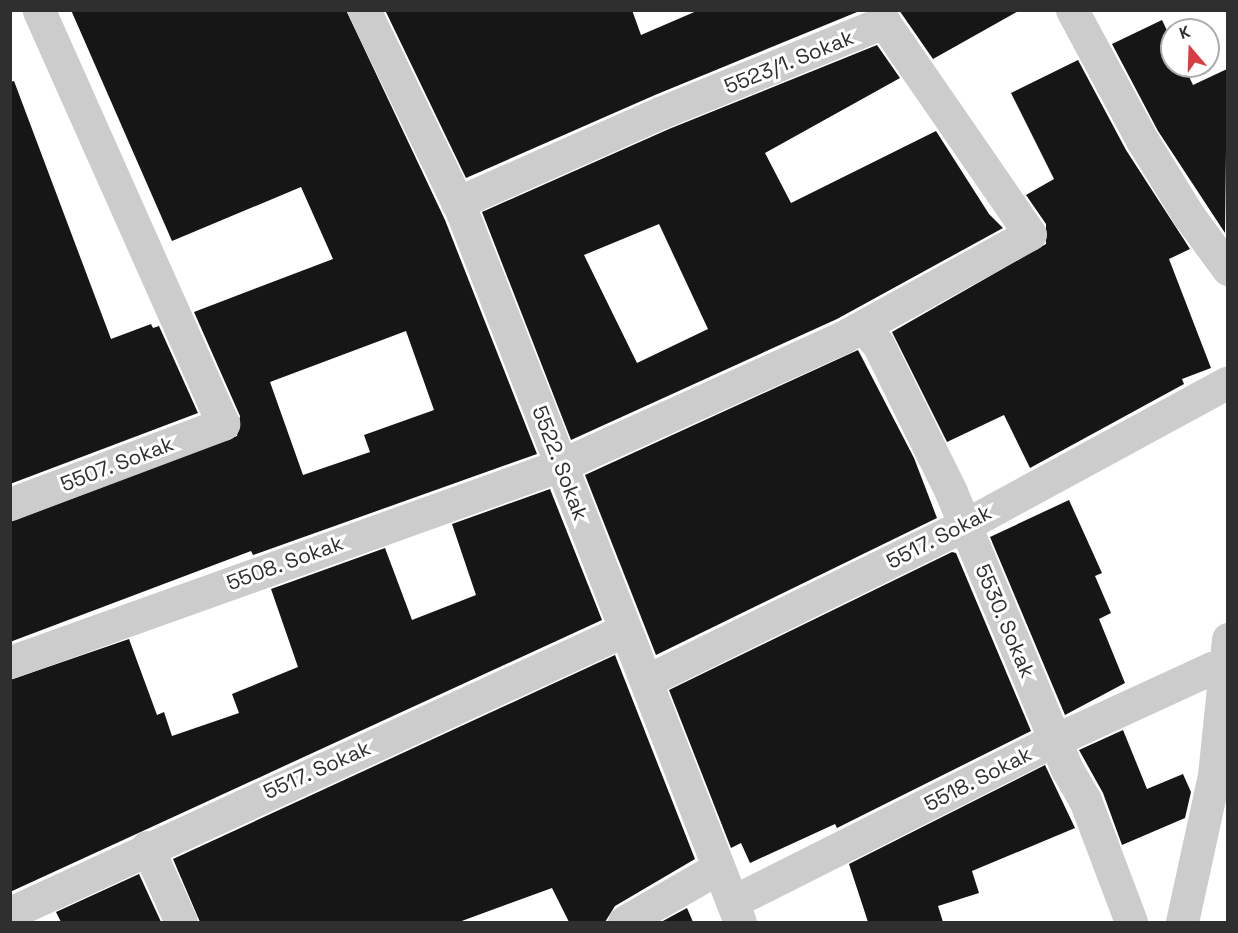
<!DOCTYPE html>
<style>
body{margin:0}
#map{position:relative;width:1238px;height:933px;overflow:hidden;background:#fff;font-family:"Space Grotesk",sans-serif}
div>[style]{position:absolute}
.building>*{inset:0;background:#161616}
.minor>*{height:33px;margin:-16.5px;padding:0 16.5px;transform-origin:16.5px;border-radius:16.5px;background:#ccc}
span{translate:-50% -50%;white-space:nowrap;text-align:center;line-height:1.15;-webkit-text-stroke:6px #fff;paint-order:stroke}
.street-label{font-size:21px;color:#2f2f2f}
.frame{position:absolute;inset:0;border:12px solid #2f2f2f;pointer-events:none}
.north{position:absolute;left:1160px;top:18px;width:60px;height:60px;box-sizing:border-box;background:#fff;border:2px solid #acacac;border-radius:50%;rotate:341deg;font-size:16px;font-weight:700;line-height:24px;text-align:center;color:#2f2f2f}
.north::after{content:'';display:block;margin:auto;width:21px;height:27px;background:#d93d44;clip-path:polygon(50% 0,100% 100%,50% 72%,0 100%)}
</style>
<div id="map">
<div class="building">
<div style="clip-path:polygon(evenodd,71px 10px,346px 10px,445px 220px,537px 454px,253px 555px,251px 551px,10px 642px,10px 522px,237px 436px,240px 416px,194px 312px,333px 259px,301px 187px,172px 241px,71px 10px,406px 331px,434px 410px,364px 435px,370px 452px,303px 475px,270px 382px,406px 331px)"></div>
<div style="clip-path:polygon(385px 10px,632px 10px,641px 35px,699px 10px,862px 10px,655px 95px,466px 178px)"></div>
<div style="clip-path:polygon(899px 10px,1020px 10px,933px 59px)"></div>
<div style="clip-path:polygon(1162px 20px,1172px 41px,1172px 66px,1184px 66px,1193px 85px,1227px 69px,1225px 233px,1158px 131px,1112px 44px)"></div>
<div style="clip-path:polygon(evenodd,877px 45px,900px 78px,765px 153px,791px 203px,936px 131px,989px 214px,1003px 228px,837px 319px,571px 440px,482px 212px,669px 129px,877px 45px,659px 224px,708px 329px,637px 363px,584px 255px,659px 224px)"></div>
<div style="clip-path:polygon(1078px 60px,1126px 150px,1190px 249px,1169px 259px,1211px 368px,1182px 379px,1184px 384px,1030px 468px,1004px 415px,947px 442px,892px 332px,1046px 244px,1046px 224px,1026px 195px,1054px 179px,1011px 93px)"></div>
<div style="clip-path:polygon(14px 81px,111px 339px,151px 324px,153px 328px,159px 326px,198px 413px,10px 484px,10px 82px)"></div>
<div style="clip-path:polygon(858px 350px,914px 458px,937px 518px,656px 655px,585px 475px)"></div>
<div style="clip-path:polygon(550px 489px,602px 620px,10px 892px,10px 680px,129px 639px,157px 715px,164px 712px,172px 736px,239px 713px,232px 694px,298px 667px,271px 589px,385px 548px,412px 620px,476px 595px,452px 524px)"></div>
<div style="clip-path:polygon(1069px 500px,1102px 573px,1095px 576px,1111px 613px,1099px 619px,1125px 683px,1065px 715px,990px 537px)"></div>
<div style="clip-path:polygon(952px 552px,956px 553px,1031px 731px,837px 828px,835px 824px,750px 863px,741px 843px,731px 848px,669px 690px)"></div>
<div style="clip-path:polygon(615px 655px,695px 859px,615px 906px,605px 922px,569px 922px,552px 888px,459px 922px,200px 922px,173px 859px)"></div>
<div style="clip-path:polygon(1123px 730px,1147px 789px,1183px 774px,1191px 792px,1185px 818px,1122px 845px,1103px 793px,1079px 750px)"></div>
<div style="clip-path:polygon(1045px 765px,1075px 828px,972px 871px,979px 893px,938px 906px,943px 922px,868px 922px,849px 864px)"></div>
<div style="clip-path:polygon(139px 874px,161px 922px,61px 922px,56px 912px)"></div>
<div style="clip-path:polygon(687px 908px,693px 922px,661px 922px)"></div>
</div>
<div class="minor">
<div style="left:364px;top:10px;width:225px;rotate:64.1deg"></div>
<div style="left:462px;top:212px;width:762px;rotate:68.62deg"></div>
<div style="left:1072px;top:10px;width:148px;rotate:61.7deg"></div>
<div style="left:1142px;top:140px;width:89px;rotate:58.3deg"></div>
<div style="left:1189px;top:216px;width:66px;rotate:53.7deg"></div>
<div style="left:863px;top:327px;width:23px;rotate:49deg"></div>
<div style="left:878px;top:344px;width:165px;rotate:63.7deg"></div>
<div style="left:951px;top:492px;width:300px;rotate:67.3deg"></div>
<div style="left:1067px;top:769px;width:36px;rotate:60deg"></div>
<div style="left:1085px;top:800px;width:130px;rotate:69.3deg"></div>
<div style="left:10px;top:504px;width:228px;rotate:-20.6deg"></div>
<div style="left:223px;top:424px;width:453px;rotate:-114deg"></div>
<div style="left:10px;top:662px;width:585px;rotate:-19.67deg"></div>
<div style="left:561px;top:465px;width:312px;rotate:-24.4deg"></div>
<div style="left:845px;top:336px;width:211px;rotate:-28.9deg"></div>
<div style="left:1030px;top:234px;width:257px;rotate:-124.6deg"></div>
<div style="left:884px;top:22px;width:240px;rotate:157.9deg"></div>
<div style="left:662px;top:112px;width:224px;rotate:156.1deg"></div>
<div style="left:646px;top:681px;width:355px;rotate:-26.1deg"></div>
<div style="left:965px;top:525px;width:299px;rotate:-28.5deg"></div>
<div style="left:147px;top:847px;width:82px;rotate:65.6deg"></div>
<div style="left:732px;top:902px;width:345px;rotate:-26.7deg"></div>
<div style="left:1040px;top:747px;width:189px;rotate:-24.7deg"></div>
<div style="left:1212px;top:668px;width:16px;rotate:4deg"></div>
<div style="left:10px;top:913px;width:677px;rotate:-24.71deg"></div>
<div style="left:624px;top:922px;width:108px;rotate:-29.9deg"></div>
<div style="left:1182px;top:922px;width:150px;rotate:-77.7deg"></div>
<div style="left:1214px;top:775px;width:137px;rotate:-84.1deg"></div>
</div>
<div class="street-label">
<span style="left:789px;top:62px;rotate:-22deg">5523/1. Sokak</span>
<span style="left:560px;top:463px;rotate:69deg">5522. Sokak</span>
<span style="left:117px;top:464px;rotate:-21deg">5507. Sokak</span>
<span style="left:939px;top:537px;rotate:-27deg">5517. Sokak</span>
<span style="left:285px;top:563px;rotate:-20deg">5508. Sokak</span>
<span style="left:1005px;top:621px;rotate:67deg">5530. Sokak</span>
<span style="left:317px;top:770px;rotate:-24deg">5517. Sokak</span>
<span style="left:978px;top:779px;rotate:-27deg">5518. Sokak</span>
</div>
<div class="frame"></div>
<div class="north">K</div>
</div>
